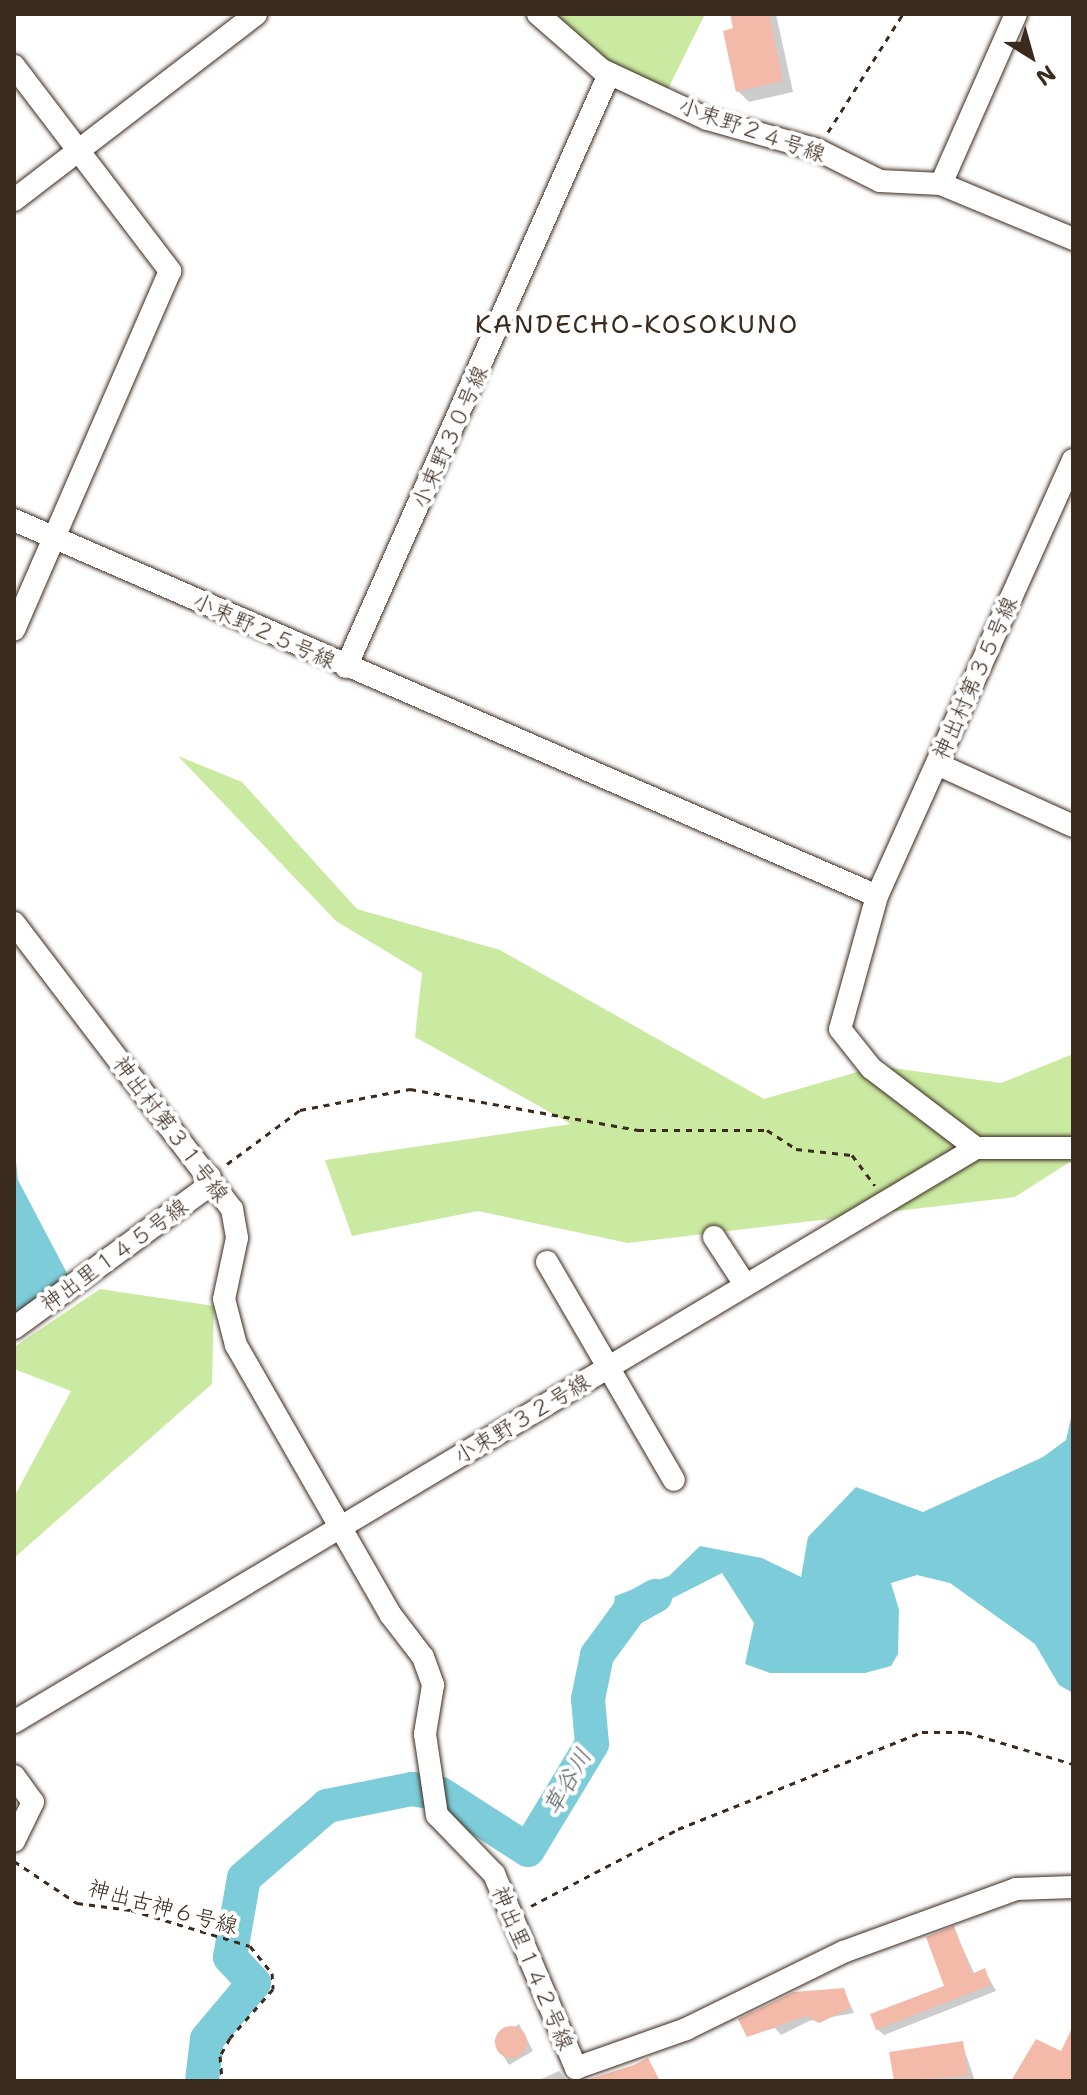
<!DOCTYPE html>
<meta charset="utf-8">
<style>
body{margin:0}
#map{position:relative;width:1087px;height:2095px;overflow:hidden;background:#fff;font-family:"Shantell Sans","Klee One",sans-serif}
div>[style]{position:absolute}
.green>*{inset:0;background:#caeaa2}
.water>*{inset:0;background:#7dccd9}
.shadow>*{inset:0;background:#0003}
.river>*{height:34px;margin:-17px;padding:0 17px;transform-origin:17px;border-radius:17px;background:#7dccd9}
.building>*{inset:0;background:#f3baaa}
.round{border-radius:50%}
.path>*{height:3px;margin-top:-1.5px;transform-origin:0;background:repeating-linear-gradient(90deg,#3b2a1e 0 6px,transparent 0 12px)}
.roads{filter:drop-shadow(0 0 2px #3b2a1e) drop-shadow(0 0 2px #3b2a1e)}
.minor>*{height:22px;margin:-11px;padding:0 11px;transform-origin:11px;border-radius:11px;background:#fff}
span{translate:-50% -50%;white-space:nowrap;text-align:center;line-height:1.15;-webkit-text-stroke:8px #fff;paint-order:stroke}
.street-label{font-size:22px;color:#3b2a1e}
.water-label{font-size:24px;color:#4f5b56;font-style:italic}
.quarter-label{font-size:26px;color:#3b2a1e;letter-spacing:2px}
.frame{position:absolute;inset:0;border:16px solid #3b2a1e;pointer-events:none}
.north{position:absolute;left:991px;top:16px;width:80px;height:80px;-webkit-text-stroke:6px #fff;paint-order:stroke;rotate:143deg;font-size:22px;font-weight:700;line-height:32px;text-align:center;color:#3b2a1e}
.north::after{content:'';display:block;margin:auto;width:28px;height:36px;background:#3b2a1e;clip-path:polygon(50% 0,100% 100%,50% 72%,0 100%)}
</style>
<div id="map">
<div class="green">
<div style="clip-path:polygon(546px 14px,705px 14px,665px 95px,610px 69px)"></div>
<div style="clip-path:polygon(178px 756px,242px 782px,357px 909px,500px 950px,764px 1099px,878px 1066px,1001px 1083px,1073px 1054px,1073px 1160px,1015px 1197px,628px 1243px,478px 1211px,352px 1236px,325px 1160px,571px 1124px,415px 1037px,422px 973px,336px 921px)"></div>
<div style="clip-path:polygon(100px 1289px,214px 1306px,212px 1384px,14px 1558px,14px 1497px,71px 1391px,14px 1369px,14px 1347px)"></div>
</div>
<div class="water">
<div style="clip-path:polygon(14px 1143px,18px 1180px,68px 1275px,14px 1318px)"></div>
<div style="clip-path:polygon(1073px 1409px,1073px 1693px,1059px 1685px,1035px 1644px,950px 1583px,917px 1575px,891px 1583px,899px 1610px,898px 1654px,891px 1666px,865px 1673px,770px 1673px,745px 1664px,754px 1623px,722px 1573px,624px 1623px,611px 1622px,615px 1596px,669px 1576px,700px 1546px,762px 1558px,801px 1577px,808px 1537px,856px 1487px,923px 1512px,1043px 1457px,1066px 1440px)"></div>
</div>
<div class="shadow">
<div style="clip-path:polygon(732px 14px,776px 14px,793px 92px,749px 102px,738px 91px)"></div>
<div style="clip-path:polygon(954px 1929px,975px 1975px,985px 1971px,996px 1991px,884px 2035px,877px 2029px,946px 1988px)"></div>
<div style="clip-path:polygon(843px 1990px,854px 2013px,809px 2021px,781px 2035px,775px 2028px,748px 2036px)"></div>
<div style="clip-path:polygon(519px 2024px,533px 2051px,509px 2065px,494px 2041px)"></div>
<div style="clip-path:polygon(962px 2043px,975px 2081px,896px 2081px,891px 2053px)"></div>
<div style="clip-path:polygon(559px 2071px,567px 2081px,537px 2081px)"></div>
</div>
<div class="river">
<div style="left:202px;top:2081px;width:42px;rotate:-83.2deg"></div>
<div style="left:207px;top:2039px;width:73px;rotate:-50deg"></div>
<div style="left:254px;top:1983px;width:35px;rotate:-133deg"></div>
<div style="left:230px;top:1957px;width:80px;rotate:-80deg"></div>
<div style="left:244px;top:1878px;width:110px;rotate:-40.9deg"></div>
<div style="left:327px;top:1806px;width:87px;rotate:-11.3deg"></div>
<div style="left:412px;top:1789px;width:29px;rotate:10deg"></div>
<div style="left:441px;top:1794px;width:103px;rotate:32.8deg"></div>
<div style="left:528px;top:1850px;width:124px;rotate:-58.9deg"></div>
<div style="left:592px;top:1744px;width:45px;rotate:-95.1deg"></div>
<div style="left:588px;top:1699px;width:45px;rotate:-78.4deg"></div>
<div style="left:597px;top:1655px;width:56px;rotate:-53.7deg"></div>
<div style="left:630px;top:1610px;width:29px;rotate:-29deg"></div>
</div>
<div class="building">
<div style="clip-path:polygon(730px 14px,769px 14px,783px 81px,736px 92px,723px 31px,733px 28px)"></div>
<div style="clip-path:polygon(954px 1926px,972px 1974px,985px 1968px,991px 1985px,876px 2030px,870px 2014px,944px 1986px,926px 1937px)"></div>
<div style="clip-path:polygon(844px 1988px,851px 2008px,819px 2023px,806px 2016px,747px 2037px,738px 2019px,794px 1992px)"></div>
<div class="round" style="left:495px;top:2026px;width:32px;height:32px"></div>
<div style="clip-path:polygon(1073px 2026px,1073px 2081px,1011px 2081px,1036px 2039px,1061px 2051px)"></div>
<div style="clip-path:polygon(963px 2041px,968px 2076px,894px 2081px,889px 2052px)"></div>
<div style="clip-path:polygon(648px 2058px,660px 2081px,583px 2081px,634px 2065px)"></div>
</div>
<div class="path">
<div style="left:828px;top:132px;width:140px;rotate:-57.6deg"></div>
<div style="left:227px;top:1164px;width:91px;rotate:-36.5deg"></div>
<div style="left:300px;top:1110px;width:112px;rotate:-10.8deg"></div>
<div style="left:410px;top:1089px;width:232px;rotate:10.2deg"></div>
<div style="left:638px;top:1130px;width:129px"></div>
<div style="left:767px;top:1130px;width:35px;rotate:33deg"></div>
<div style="left:796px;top:1149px;width:56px;rotate:6.1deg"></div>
<div style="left:852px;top:1155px;width:38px;rotate:53deg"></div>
<div style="left:14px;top:1861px;width:76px;rotate:33.7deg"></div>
<div style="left:77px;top:1903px;width:54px;rotate:7.4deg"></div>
<div style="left:131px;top:1910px;width:124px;rotate:16.8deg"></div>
<div style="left:250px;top:1946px;width:35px;rotate:51deg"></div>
<div style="left:272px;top:1973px;width:16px;rotate:86deg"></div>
<div style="left:273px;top:1989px;width:65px;rotate:131.3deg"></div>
<div style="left:230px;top:2038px;width:21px;rotate:119deg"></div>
<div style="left:220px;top:2056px;width:25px;rotate:85deg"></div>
<div style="left:531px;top:1906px;width:166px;rotate:-27.6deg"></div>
<div style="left:678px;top:1829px;width:263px;rotate:-21.7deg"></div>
<div style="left:922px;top:1732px;width:44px"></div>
<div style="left:966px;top:1732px;width:112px;rotate:16.7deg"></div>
</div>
<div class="roads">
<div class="minor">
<div style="left:538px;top:14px;width:85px;rotate:41.2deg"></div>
<div style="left:602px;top:70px;width:116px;rotate:25deg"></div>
<div style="left:707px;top:119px;width:115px;rotate:15.6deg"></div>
<div style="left:818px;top:150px;width:69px;rotate:26.6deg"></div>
<div style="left:880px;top:181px;width:61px;rotate:2.8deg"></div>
<div style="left:941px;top:184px;width:143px;rotate:22.6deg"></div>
<div style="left:14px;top:66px;width:258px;rotate:52.7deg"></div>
<div style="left:170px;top:271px;width:391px;rotate:113.5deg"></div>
<div style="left:941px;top:184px;width:186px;rotate:-66.2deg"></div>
<div style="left:14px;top:200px;width:305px;rotate:-37.5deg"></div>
<div style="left:1073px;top:460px;width:478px;rotate:114.2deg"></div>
<div style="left:877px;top:896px;width:138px;rotate:105.5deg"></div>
<div style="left:840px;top:1029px;width:50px;rotate:51.5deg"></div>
<div style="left:871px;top:1068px;width:132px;rotate:37.3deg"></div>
<div style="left:976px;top:1148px;width:97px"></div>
<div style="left:14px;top:520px;width:941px;rotate:23.54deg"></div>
<div style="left:346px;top:667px;width:649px;rotate:-66.08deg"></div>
<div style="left:937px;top:764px;width:149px;rotate:24.5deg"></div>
<div style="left:14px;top:923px;width:360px;rotate:52.7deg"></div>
<div style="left:232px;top:1209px;width:29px;rotate:80deg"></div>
<div style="left:237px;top:1238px;width:62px;rotate:102deg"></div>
<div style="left:224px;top:1299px;width:48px;rotate:75.4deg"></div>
<div style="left:236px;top:1345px;width:310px;rotate:60.2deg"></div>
<div style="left:390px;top:1614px;width:54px;rotate:52.5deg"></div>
<div style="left:423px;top:1657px;width:30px;rotate:70deg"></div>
<div style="left:433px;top:1685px;width:50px;rotate:99.3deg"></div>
<div style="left:425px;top:1734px;width:82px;rotate:81.6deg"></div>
<div style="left:437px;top:1815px;width:82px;rotate:46deg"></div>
<div style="left:494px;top:1874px;width:211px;rotate:67.1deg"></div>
<div style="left:576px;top:2068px;width:117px;rotate:-19.5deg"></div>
<div style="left:686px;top:2029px;width:175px;rotate:-26.1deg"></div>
<div style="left:843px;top:1952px;width:184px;rotate:-20deg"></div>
<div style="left:1016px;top:1889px;width:57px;rotate:-2deg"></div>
<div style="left:714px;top:1237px;width:55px;rotate:56.9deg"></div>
<div style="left:547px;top:1262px;width:252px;rotate:59.8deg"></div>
<div style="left:14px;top:1328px;width:233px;rotate:-36.1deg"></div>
<div style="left:202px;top:1191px;width:16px;rotate:-60deg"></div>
<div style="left:14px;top:1722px;width:1120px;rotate:-30.82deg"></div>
<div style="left:14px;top:1776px;width:32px;rotate:54deg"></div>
<div style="left:33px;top:1802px;width:43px;rotate:116deg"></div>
</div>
</div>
<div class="street-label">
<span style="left:752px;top:130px;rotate:19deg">小束野２４号線</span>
<span style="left:450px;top:437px;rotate:-66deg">小束野３０号線</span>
<span style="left:264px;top:631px;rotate:24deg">小束野２５号線</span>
<span style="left:975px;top:678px;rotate:-66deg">神出村第３５号線</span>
<span style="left:171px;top:1129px;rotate:53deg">神出村第３１号線</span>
<span style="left:114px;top:1255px;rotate:-36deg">神出里１４５号線</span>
<span style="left:522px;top:1419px;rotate:-31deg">小束野３２号線</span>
<span style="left:163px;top:1907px;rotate:15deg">神出古神６号線</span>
<span style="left:533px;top:1968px;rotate:67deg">神出里１４２号線</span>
</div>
<div class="water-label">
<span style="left:568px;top:1782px;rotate:-60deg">草谷川</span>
</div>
<div class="quarter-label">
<span style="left:637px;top:324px">KANDECHO-KOSOKUNO</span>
</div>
<div class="frame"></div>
<div class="north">N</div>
</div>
